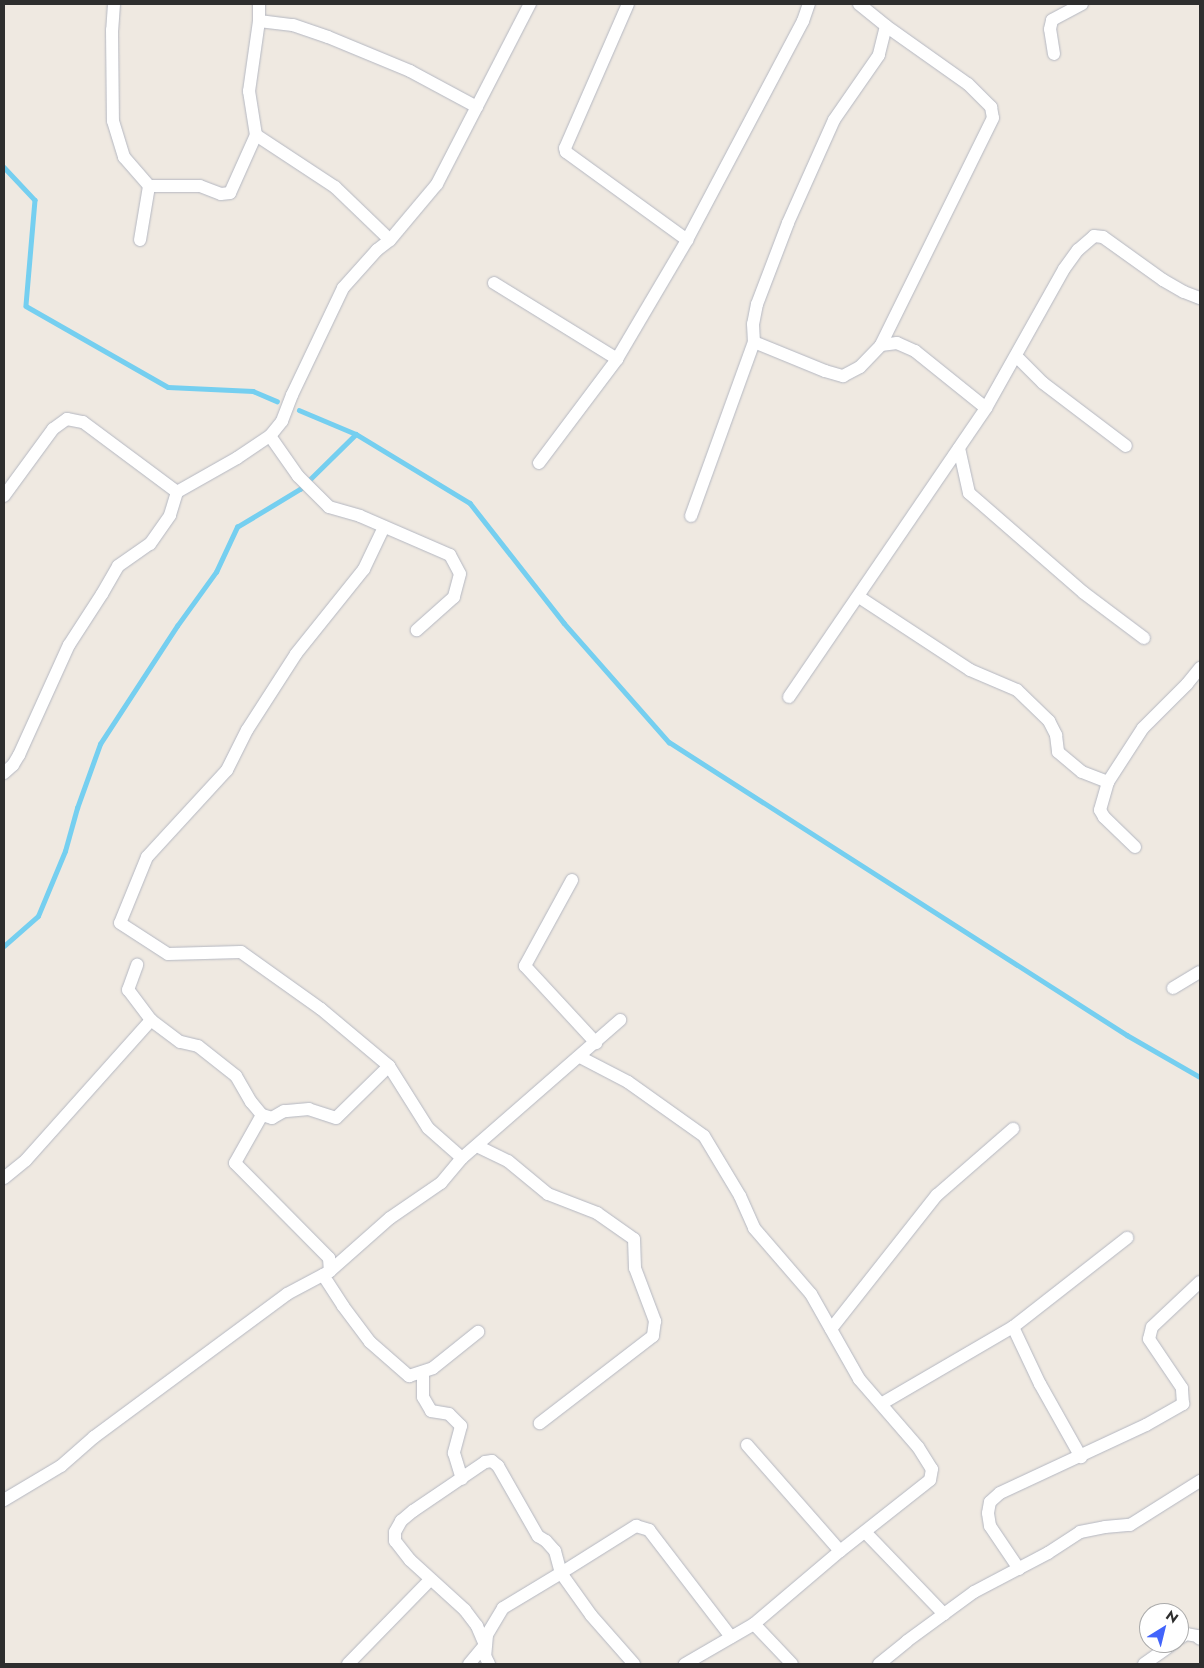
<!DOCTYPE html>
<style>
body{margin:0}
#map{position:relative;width:1204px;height:1668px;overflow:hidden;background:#efe9e1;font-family:Jost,sans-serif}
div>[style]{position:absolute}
.stream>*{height:4.5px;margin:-2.25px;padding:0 2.25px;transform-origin:2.25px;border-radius:2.25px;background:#75cff0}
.roads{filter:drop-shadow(0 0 1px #b4b7c1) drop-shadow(0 0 1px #b4b7c1)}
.street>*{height:12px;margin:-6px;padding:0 6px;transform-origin:6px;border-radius:6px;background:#fff}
span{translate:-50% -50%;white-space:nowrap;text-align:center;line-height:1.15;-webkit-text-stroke:4px #fff;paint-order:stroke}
.frame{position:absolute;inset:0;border:5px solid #2e2e2e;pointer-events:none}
.north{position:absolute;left:1139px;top:1603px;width:50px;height:50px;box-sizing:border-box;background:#fff;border:1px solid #ababab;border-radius:50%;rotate:36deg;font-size:14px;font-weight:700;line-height:20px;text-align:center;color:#2e2e2e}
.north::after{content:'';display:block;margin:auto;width:18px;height:22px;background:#4264fb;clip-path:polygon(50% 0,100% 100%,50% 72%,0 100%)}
</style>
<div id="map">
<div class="stream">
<div style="left:4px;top:167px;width:45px;rotate:46.8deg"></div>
<div style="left:35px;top:200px;width:106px;rotate:94.9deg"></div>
<div style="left:26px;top:306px;width:163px;rotate:29.7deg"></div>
<div style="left:168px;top:387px;width:85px;rotate:2.7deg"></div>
<div style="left:253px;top:391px;width:26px;rotate:23deg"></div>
<div style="left:299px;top:410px;width:62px;rotate:22.8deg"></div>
<div style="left:356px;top:434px;width:133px;rotate:31.2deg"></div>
<div style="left:470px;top:503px;width:152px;rotate:51.9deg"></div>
<div style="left:564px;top:623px;width:159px;rotate:48.6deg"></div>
<div style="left:669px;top:742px;width:544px;rotate:32.61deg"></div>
<div style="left:1127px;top:1035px;width:84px;rotate:29.9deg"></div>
<div style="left:4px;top:946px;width:45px;rotate:-41.4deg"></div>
<div style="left:38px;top:916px;width:70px;rotate:-67.4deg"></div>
<div style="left:65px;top:851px;width:45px;rotate:-74.4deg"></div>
<div style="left:77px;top:808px;width:68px;rotate:-70.2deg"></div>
<div style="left:100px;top:744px;width:141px;rotate:-56.9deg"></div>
<div style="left:177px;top:626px;width:67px;rotate:-54.2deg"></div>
<div style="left:216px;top:572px;width:50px;rotate:-65deg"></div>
<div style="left:237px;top:527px;width:74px;rotate:-31.1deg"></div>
<div style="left:300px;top:489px;width:78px;rotate:-44.5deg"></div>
</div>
<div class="roads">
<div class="street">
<div style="left:114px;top:4px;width:26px;rotate:94deg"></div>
<div style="left:112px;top:30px;width:91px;rotate:89.4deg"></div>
<div style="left:113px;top:121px;width:38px;rotate:73deg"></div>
<div style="left:124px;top:157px;width:38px;rotate:49deg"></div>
<div style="left:149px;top:186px;width:51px"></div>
<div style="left:200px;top:186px;width:22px;rotate:21deg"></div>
<div style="left:221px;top:194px;width:9px;rotate:-6deg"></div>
<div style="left:230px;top:193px;width:64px;rotate:-65.9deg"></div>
<div style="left:259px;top:4px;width:17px;rotate:90deg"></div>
<div style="left:259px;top:21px;width:71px;rotate:98.1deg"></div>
<div style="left:249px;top:91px;width:45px;rotate:81deg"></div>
<div style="left:256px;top:135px;width:95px;rotate:33.4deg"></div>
<div style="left:335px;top:187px;width:76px;rotate:43.9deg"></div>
<div style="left:628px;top:4px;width:157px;rotate:113.6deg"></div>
<div style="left:565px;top:148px;width:4px;rotate:76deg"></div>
<div style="left:566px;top:152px;width:150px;rotate:36deg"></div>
<div style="left:859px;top:4px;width:35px;rotate:39deg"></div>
<div style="left:886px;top:26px;width:100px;rotate:35.3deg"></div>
<div style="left:968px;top:84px;width:33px;rotate:45deg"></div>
<div style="left:991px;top:107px;width:11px;rotate:80deg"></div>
<div style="left:993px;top:118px;width:253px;rotate:116.3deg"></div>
<div style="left:259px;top:21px;width:34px;rotate:7deg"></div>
<div style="left:293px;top:25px;width:37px;rotate:19deg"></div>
<div style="left:328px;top:37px;width:89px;rotate:22.5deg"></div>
<div style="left:410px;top:71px;width:76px;rotate:28.2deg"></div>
<div style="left:886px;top:26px;width:30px;rotate:104deg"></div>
<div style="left:879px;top:55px;width:79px;rotate:124.7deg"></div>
<div style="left:834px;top:120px;width:113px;rotate:114.1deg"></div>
<div style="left:788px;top:223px;width:87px;rotate:110.9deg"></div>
<div style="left:757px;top:304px;width:20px;rotate:101deg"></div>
<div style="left:753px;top:324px;width:18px;rotate:87deg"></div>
<div style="left:754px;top:342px;width:77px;rotate:22.2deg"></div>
<div style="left:825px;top:371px;width:19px;rotate:16deg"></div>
<div style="left:843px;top:376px;width:19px;rotate:-28deg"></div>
<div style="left:860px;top:367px;width:30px;rotate:-46deg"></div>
<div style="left:881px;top:345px;width:16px;rotate:-7deg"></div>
<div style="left:897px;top:343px;width:20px;rotate:24deg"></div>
<div style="left:915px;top:351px;width:91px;rotate:38.8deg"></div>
<div style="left:1054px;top:54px;width:25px;rotate:-99deg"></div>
<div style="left:1050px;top:29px;width:9px;rotate:-77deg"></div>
<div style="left:1052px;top:20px;width:34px;rotate:-28deg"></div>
<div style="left:140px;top:240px;width:55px;rotate:-80.5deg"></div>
<div style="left:494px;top:283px;width:145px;rotate:31.7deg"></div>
<div style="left:1016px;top:356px;width:38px;rotate:45deg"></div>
<div style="left:1043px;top:383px;width:104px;rotate:37.2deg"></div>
<div style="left:270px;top:436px;width:49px;rotate:55deg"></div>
<div style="left:298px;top:476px;width:44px;rotate:45deg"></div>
<div style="left:329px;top:507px;width:32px;rotate:16deg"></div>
<div style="left:360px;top:516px;width:98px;rotate:23.4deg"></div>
<div style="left:450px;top:555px;width:21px;rotate:62deg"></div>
<div style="left:460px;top:574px;width:24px;rotate:105deg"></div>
<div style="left:454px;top:597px;width:50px;rotate:138.3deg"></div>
<div style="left:959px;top:448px;width:46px;rotate:77.5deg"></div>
<div style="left:969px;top:493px;width:152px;rotate:41deg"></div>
<div style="left:1084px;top:593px;width:75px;rotate:36.9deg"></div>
<div style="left:539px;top:463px;width:130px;rotate:-53.1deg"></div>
<div style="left:617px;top:359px;width:138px;rotate:-59.5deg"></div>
<div style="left:687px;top:240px;width:248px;rotate:-62.1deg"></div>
<div style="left:803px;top:21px;width:18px;rotate:-71deg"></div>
<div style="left:4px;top:496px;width:83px;rotate:-53.8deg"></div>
<div style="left:53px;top:429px;width:17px;rotate:-36deg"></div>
<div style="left:67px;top:419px;width:16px;rotate:11deg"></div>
<div style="left:83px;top:422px;width:117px;rotate:36.7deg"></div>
<div style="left:691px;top:516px;width:185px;rotate:-70.1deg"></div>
<div style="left:384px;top:527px;width:47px;rotate:115.5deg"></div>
<div style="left:364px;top:569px;width:109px;rotate:128.7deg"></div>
<div style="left:296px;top:654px;width:90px;rotate:122.8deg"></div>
<div style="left:247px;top:730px;width:45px;rotate:116.6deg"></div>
<div style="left:227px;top:770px;width:118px;rotate:132.6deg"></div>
<div style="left:147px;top:857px;width:71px;rotate:112.2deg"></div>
<div style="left:120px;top:923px;width:57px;rotate:32.9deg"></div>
<div style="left:168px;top:954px;width:73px;rotate:-1.6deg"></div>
<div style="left:241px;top:952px;width:98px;rotate:35.5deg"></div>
<div style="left:321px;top:1009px;width:89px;rotate:40deg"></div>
<div style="left:859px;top:597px;width:133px;rotate:33.3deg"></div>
<div style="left:970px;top:670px;width:51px;rotate:23.1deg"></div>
<div style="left:1017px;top:690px;width:45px;rotate:44.1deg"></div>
<div style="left:1049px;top:721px;width:16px;rotate:63deg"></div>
<div style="left:1056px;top:735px;width:17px;rotate:83deg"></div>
<div style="left:1058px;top:752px;width:31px;rotate:40deg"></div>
<div style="left:1082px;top:772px;width:28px;rotate:21deg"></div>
<div style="left:789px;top:697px;width:350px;rotate:-55.7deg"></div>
<div style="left:986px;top:408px;width:159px;rotate:-60.7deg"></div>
<div style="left:1064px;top:269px;width:24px;rotate:-54deg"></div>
<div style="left:1078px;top:250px;width:21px;rotate:-41deg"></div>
<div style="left:1094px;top:236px;width:9px;rotate:6deg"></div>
<div style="left:1103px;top:237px;width:74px;rotate:35.6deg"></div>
<div style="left:1163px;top:280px;width:24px;rotate:30deg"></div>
<div style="left:1184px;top:292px;width:17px;rotate:21deg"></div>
<div style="left:4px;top:773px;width:12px;rotate:-42deg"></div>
<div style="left:13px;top:765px;width:12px;rotate:-59deg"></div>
<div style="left:19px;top:755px;width:121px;rotate:-65.6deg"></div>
<div style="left:69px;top:645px;width:61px;rotate:-57.1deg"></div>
<div style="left:102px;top:594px;width:32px;rotate:-60deg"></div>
<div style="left:118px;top:566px;width:39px;rotate:-35deg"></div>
<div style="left:150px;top:544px;width:35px;rotate:-55deg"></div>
<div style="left:170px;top:515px;width:24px;rotate:-73deg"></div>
<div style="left:177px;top:492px;width:69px;rotate:-29.5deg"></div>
<div style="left:237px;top:458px;width:40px;rotate:-34deg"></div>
<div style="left:270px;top:436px;width:19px;rotate:-51deg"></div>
<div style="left:282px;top:421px;width:28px;rotate:-69deg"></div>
<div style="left:292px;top:395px;width:119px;rotate:-64.5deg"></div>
<div style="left:343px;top:288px;width:51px;rotate:-48.2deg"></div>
<div style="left:377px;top:250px;width:16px;rotate:-38deg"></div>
<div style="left:390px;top:240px;width:73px;rotate:-50deg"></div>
<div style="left:437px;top:184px;width:203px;rotate:-62.7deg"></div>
<div style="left:1135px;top:847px;width:43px;rotate:-135.9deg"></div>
<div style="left:1104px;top:817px;width:8px;rotate:-120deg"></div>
<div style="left:1100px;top:810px;width:29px;rotate:-74deg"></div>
<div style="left:1108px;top:782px;width:64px;rotate:-57.1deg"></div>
<div style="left:1143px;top:728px;width:62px;rotate:-45deg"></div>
<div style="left:1187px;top:684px;width:21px;rotate:-51deg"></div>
<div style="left:572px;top:880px;width:98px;rotate:118.7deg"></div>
<div style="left:525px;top:966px;width:105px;rotate:47.3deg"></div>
<div style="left:1173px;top:988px;width:31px;rotate:-31deg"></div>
<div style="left:580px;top:1057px;width:54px;rotate:27.5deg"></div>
<div style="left:628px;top:1082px;width:93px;rotate:35.4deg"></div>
<div style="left:704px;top:1136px;width:70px;rotate:59deg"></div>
<div style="left:740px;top:1196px;width:35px;rotate:66deg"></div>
<div style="left:754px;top:1228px;width:87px;rotate:49.2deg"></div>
<div style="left:811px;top:1294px;width:98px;rotate:60.5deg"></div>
<div style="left:859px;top:1379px;width:90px;rotate:49.1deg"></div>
<div style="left:918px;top:1447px;width:26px;rotate:58deg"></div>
<div style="left:932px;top:1469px;width:11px;rotate:100deg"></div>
<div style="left:930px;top:1480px;width:115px;rotate:141.7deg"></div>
<div style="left:840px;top:1551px;width:113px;rotate:139.7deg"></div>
<div style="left:754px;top:1624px;width:80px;rotate:149.9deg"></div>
<div style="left:262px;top:1115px;width:55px;rotate:119.4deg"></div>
<div style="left:235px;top:1163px;width:134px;rotate:45.3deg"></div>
<div style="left:329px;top:1258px;width:13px;rotate:86deg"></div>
<div style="left:477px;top:1146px;width:34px;rotate:26deg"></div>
<div style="left:508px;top:1161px;width:52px;rotate:39.5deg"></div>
<div style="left:548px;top:1194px;width:53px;rotate:21.2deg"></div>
<div style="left:597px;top:1213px;width:45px;rotate:35.1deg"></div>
<div style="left:634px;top:1239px;width:29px;rotate:88deg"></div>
<div style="left:635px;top:1268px;width:57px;rotate:69.3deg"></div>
<div style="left:655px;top:1321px;width:15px;rotate:98deg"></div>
<div style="left:653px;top:1336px;width:143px;rotate:142.4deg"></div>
<div style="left:462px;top:1158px;width:210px;rotate:-41.1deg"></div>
<div style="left:4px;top:1178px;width:28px;rotate:-39deg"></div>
<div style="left:26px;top:1160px;width:188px;rotate:-48.2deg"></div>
<div style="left:323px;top:1275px;width:37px;rotate:57deg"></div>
<div style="left:343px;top:1306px;width:45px;rotate:53.1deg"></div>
<div style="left:370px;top:1342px;width:52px;rotate:41.1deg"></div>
<div style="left:409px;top:1376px;width:25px;rotate:-18deg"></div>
<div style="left:433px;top:1368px;width:58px;rotate:-38.7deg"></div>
<div style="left:1013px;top:1327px;width:63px;rotate:64.7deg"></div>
<div style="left:1040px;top:1384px;width:84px;rotate:60.7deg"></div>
<div style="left:831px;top:1329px;width:171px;rotate:-51.7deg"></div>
<div style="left:937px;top:1195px;width:101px;rotate:-41deg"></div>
<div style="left:423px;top:1372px;width:25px;rotate:90deg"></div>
<div style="left:423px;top:1397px;width:16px;rotate:60deg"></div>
<div style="left:431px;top:1411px;width:18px;rotate:9deg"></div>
<div style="left:449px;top:1414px;width:17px;rotate:45deg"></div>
<div style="left:461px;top:1426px;width:28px;rotate:105deg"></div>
<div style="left:454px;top:1453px;width:27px;rotate:73deg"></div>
<div style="left:881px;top:1404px;width:153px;rotate:-30.3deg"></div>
<div style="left:1013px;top:1327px;width:145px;rotate:-38deg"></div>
<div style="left:747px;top:1445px;width:141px;rotate:48.7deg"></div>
<div style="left:4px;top:1500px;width:66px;rotate:-30.8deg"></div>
<div style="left:61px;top:1466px;width:44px;rotate:-41.3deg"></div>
<div style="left:94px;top:1437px;width:240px;rotate:-36.5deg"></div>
<div style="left:287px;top:1294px;width:49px;rotate:-28.1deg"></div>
<div style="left:330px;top:1271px;width:80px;rotate:-41.5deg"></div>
<div style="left:390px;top:1218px;width:62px;rotate:-34.5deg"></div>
<div style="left:441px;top:1183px;width:33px;rotate:-50deg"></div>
<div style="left:462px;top:1158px;width:45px;rotate:-138.6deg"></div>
<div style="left:428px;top:1128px;width:73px;rotate:-122.2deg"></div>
<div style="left:389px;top:1066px;width:74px;rotate:135.5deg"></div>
<div style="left:336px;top:1118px;width:28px;rotate:-162deg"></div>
<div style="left:309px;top:1109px;width:25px;rotate:175deg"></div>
<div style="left:284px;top:1111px;width:14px;rotate:150deg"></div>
<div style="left:272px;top:1118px;width:10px;rotate:-163deg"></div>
<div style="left:262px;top:1115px;width:17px;rotate:-130deg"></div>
<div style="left:251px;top:1102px;width:30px;rotate:-120deg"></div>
<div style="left:236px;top:1076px;width:48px;rotate:-141.7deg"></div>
<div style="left:198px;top:1046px;width:18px;rotate:-167deg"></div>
<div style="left:180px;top:1042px;width:36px;rotate:-143deg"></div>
<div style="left:151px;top:1020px;width:38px;rotate:-127deg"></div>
<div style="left:128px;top:990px;width:27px;rotate:-70deg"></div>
<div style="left:865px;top:1532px;width:114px;rotate:46.1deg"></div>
<div style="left:1019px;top:1569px;width:52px;rotate:-124deg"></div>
<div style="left:990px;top:1526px;width:13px;rotate:-99deg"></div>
<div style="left:988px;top:1513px;width:11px;rotate:-80deg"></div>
<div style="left:990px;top:1502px;width:13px;rotate:-42deg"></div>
<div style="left:1000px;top:1493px;width:161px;rotate:-25deg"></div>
<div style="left:1146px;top:1425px;width:43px;rotate:-29.6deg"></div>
<div style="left:1183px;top:1404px;width:16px;rotate:-94deg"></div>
<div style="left:1182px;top:1388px;width:59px;rotate:-124deg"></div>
<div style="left:1149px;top:1339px;width:12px;rotate:-76deg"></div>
<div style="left:1152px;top:1327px;width:66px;rotate:-43.2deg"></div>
<div style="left:754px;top:1624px;width:55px;rotate:46.5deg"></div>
<div style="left:1179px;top:1639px;width:9px;rotate:-36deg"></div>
<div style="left:1186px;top:1634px;width:11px;rotate:10deg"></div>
<div style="left:1197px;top:1636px;width:4px;rotate:45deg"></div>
<div style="left:348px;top:1664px;width:117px;rotate:-45.7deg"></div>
<div style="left:469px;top:1664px;width:25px;rotate:-50deg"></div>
<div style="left:485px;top:1645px;width:21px;rotate:-113deg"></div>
<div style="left:477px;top:1626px;width:20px;rotate:-127deg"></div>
<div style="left:465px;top:1610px;width:74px;rotate:-137.7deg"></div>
<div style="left:410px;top:1560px;width:24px;rotate:-128deg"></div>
<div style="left:395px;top:1541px;width:9px;rotate:-90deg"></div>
<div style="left:395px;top:1532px;width:13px;rotate:-61deg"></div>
<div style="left:401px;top:1521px;width:16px;rotate:-40deg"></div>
<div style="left:413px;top:1511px;width:87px;rotate:-34.2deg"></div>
<div style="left:485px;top:1462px;width:7px;rotate:-8deg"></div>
<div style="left:492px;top:1461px;width:8px;rotate:40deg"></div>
<div style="left:498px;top:1466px;width:81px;rotate:60.3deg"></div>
<div style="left:538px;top:1536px;width:9px;rotate:32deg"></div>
<div style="left:546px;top:1541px;width:13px;rotate:48deg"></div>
<div style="left:555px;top:1551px;width:23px;rotate:75deg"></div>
<div style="left:561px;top:1573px;width:68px;rotate:148.9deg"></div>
<div style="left:503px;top:1608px;width:31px;rotate:121deg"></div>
<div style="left:487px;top:1635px;width:21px;rotate:95deg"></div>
<div style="left:485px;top:1656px;width:9px;rotate:63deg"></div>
<div style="left:634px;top:1664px;width:65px;rotate:-131.3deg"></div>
<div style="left:591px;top:1615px;width:52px;rotate:-125.5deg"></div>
<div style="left:561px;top:1573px;width:89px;rotate:-32.1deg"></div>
<div style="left:636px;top:1526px;width:14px;rotate:17deg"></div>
<div style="left:649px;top:1530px;width:135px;rotate:52.5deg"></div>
<div style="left:879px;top:1664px;width:36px;rotate:-39deg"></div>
<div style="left:907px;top:1641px;width:83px;rotate:-36.2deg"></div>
<div style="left:974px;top:1592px;width:84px;rotate:-27.8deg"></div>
<div style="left:1048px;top:1553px;width:38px;rotate:-33deg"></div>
<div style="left:1080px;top:1532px;width:25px;rotate:-11deg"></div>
<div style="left:1105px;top:1527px;width:25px;rotate:-5deg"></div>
<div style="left:1130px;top:1525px;width:83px;rotate:-32.2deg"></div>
<div style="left:1144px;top:1664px;width:37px;rotate:-35deg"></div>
</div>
</div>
<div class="frame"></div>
<div class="north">N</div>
</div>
